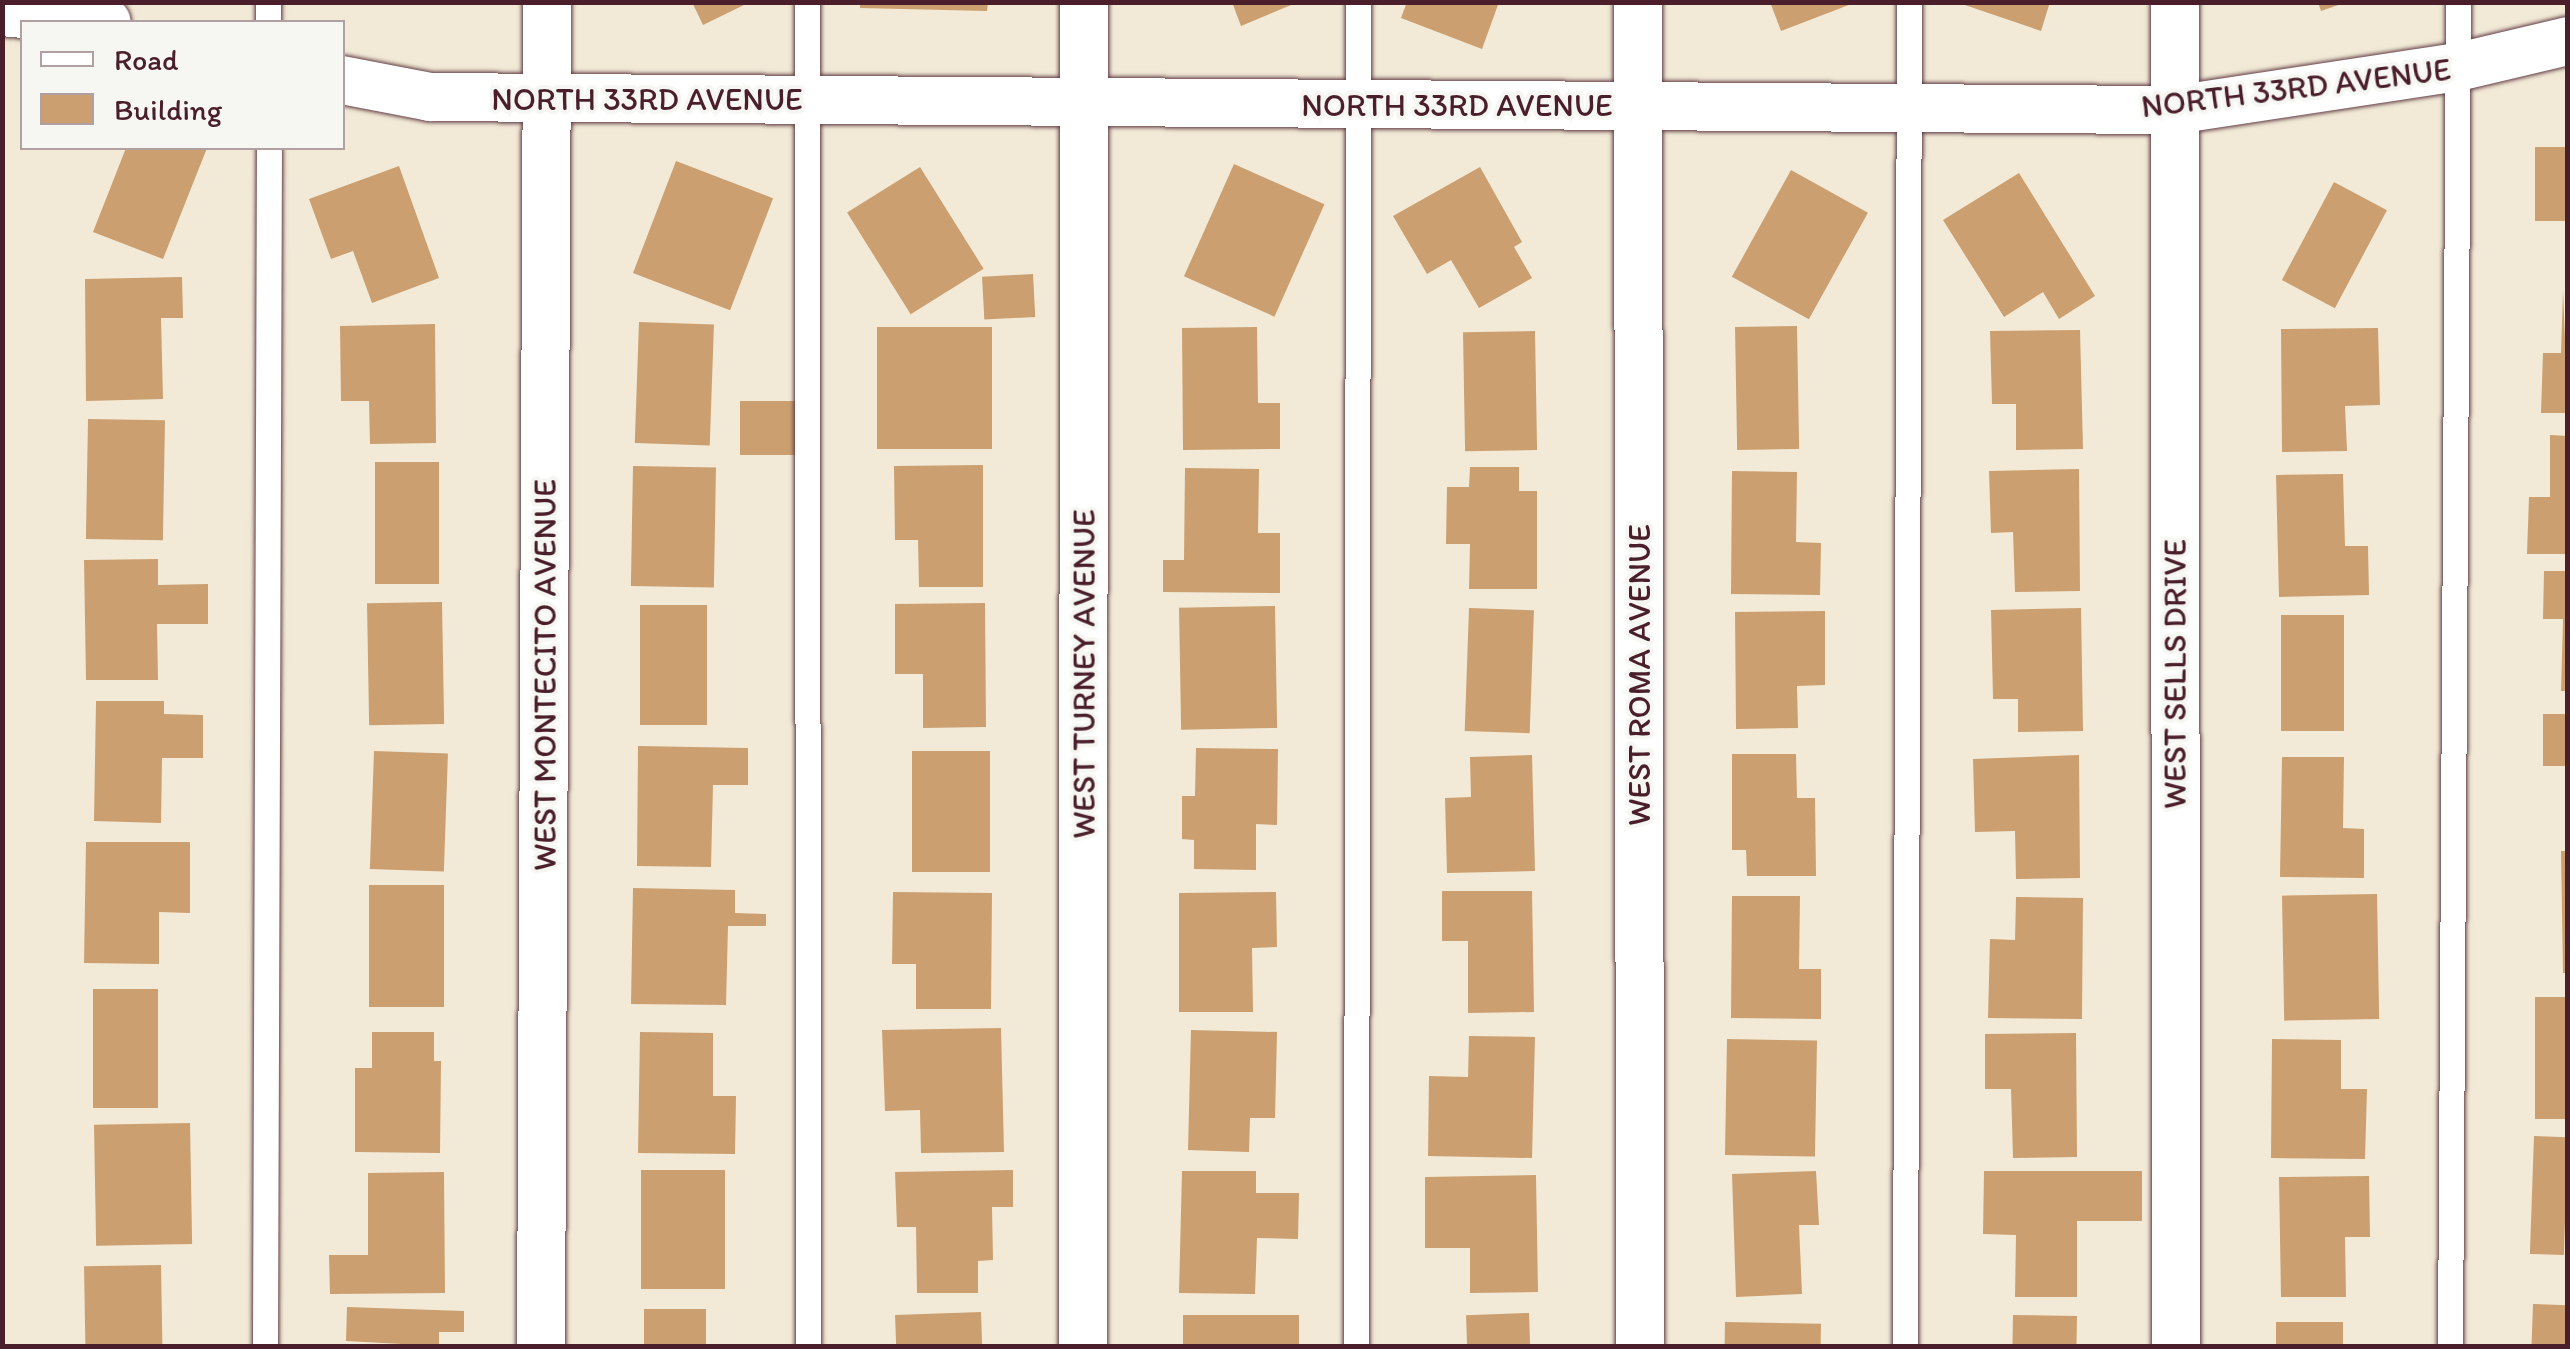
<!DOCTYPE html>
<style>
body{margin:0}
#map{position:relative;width:2570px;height:1349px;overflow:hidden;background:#f2ead7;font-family:Itim,sans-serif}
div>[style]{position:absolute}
.building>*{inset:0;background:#cb9f70;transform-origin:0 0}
.roads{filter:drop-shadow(0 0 2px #633d45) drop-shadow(0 0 2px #633d45)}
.service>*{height:25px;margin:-12.5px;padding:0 12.5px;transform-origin:12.5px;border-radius:12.5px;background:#fff}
.minor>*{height:48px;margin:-24px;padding:0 24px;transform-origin:24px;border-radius:24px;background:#fff}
span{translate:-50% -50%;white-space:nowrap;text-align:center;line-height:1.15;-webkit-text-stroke:8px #f6f6f2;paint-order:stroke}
.street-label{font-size:32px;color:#4a1f2b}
.frame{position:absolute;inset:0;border:5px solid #4a1f2b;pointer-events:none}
.legend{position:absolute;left:20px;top:20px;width:325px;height:130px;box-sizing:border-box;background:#f6f6f2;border:2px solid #b1a0a2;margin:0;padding:12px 18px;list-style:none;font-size:30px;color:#4a1f2b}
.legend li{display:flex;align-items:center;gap:20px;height:50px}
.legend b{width:50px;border:2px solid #b1a0a2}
</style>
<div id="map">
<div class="building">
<div style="clip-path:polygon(692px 2px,750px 2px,703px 25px)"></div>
<div style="clip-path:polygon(860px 2px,988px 2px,987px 11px,860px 8px)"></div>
<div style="clip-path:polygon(1232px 2px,1296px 2px,1296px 3px,1241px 26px)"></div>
<div style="clip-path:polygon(1407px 2px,1499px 2px,1482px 49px,1401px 18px)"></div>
<div style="clip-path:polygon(1770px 2px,1854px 2px,1854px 3px,1781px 31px)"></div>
<div style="clip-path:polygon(1956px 2px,2050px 2px,2041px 31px)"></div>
<div style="clip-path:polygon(2318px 2px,2344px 2px,2344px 3px,2321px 11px)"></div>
<div style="left:2535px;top:147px;width:33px;height:74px"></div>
<div style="clip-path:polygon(126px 148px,207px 148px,163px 259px,93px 232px)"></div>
<div style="left:676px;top:161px;width:104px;height:120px;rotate:21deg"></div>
<div style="left:1234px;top:164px;width:99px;height:123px;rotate:24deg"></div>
<div style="clip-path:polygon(399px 166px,439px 278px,372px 303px,353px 251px,331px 259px,309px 199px)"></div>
<div style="left:920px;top:167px;width:120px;height:86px;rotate:58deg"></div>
<div style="clip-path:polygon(1480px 167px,1522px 242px,1514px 247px,1532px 278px,1479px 308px,1451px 260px,1427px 274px,1393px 216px)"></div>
<div style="left:1791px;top:170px;width:88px;height:122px;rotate:29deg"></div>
<div style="clip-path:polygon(2019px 173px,2095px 296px,2059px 319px,2043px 292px,2004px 317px,1943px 220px)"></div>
<div style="left:2334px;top:182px;width:60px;height:111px;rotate:28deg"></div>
<div style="left:1033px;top:274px;width:43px;height:51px;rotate:87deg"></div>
<div style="clip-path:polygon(182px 277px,183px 318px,161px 318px,163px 399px,86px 401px,85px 279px)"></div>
<div style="clip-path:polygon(2563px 290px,2568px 413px,2541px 413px,2543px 353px,2561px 353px)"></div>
<div style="left:639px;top:322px;width:75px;height:121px;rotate:2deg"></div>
<div style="clip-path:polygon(435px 324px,436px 443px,370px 444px,369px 401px,341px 401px,340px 326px)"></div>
<div style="left:1797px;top:326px;width:123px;height:62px;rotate:89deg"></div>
<div style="left:877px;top:327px;width:115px;height:122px"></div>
<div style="clip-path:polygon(1257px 327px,1258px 403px,1280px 403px,1280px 449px,1183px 450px,1182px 328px)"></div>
<div style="clip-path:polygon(2378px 328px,2380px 405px,2345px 406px,2347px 451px,2282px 452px,2281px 329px)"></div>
<div style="clip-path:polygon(2080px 330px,2083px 449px,2016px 450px,2016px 404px,1992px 404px,1990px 331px)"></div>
<div style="left:1535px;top:331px;width:119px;height:72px;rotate:89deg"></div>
<div style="left:740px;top:401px;width:57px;height:54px"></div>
<div style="left:88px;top:419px;width:77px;height:120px;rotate:1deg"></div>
<div style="clip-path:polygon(2550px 435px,2568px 436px,2568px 554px,2527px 554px,2529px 497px,2550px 497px)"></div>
<div style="left:375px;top:462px;width:64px;height:122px"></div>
<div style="clip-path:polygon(983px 465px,983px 587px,919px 587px,918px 540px,895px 540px,894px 466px)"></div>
<div style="left:633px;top:466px;width:83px;height:120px;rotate:1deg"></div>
<div style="clip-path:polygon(1470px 467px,1519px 467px,1519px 491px,1537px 491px,1537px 589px,1469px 589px,1470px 544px,1446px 544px,1447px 487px,1469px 487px)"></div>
<div style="clip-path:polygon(1185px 468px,1259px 469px,1258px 533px,1280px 533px,1280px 593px,1163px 592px,1163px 560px,1184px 560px)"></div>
<div style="clip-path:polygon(2079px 469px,2080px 591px,2015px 592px,2013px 532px,1991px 533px,1989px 471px)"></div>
<div style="clip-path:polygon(1732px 471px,1797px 472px,1796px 542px,1821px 543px,1820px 595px,1731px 594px)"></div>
<div style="clip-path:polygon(2343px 474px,2345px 546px,2368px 546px,2369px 595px,2279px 597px,2276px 475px)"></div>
<div style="clip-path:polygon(158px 559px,158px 585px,208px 584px,208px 624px,157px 624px,158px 680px,86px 680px,84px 560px)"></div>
<div style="clip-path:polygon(2544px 571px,2568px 571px,2568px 691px,2561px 691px,2563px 619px,2543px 619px)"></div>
<div style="left:442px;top:602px;width:122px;height:75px;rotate:89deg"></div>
<div style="clip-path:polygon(985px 603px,986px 727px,923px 728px,923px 674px,895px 674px,895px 604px)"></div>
<div style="left:640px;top:605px;width:67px;height:120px"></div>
<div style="left:1275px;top:606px;width:122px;height:96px;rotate:89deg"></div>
<div style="left:1469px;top:608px;width:65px;height:123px;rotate:2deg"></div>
<div style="clip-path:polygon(2081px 608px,2083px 731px,2018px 732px,2018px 699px,1993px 699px,1991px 610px)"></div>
<div style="clip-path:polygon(1825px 611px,1825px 685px,1797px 686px,1798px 728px,1736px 729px,1735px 612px)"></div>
<div style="left:2281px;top:615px;width:63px;height:116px"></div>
<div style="clip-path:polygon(96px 701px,164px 701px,164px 714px,203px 715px,203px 758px,162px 758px,161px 823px,94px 821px)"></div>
<div style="left:2543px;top:714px;width:25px;height:52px"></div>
<div style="clip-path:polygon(638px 746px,748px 748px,748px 785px,713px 785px,711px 867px,637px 866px)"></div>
<div style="clip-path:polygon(1196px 748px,1278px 749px,1277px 825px,1256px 824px,1256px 870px,1194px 869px,1194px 840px,1182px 839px,1182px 796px,1195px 796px)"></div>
<div style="left:374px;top:751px;width:74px;height:118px;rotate:2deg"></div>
<div style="left:912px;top:751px;width:78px;height:121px"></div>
<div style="clip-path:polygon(1732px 754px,1796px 754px,1797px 798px,1815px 798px,1816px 876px,1747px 876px,1746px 850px,1732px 850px)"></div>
<div style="clip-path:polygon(1532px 755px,1535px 871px,1447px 873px,1445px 798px,1471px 797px,1470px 757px)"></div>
<div style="clip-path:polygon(2079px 755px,2080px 878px,2016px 879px,2015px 831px,1975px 832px,1973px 759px)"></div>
<div style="clip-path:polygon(2282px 757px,2344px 757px,2343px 828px,2364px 829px,2364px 878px,2280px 877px)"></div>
<div style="clip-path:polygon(86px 842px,190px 842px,190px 913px,159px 912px,159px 964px,84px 963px)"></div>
<div style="clip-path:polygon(2561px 851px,2568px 851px,2568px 973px,2563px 973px)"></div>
<div style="left:369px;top:885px;width:75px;height:122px"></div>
<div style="clip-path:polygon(633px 888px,735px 890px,735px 913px,766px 914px,766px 926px,728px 926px,726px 1005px,631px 1004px)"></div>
<div style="clip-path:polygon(1442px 891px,1532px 891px,1534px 1012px,1468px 1013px,1468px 941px,1442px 941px)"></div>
<div style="clip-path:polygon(893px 892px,992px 893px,991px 1009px,916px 1009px,916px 964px,892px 964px)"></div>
<div style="clip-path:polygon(1276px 892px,1277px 947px,1252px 948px,1253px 1012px,1179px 1012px,1179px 893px)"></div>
<div style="left:2377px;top:894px;width:125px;height:95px;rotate:89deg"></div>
<div style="clip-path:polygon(1732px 896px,1800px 896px,1799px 969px,1821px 969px,1821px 1019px,1731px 1018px)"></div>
<div style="clip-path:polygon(2016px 897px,2083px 898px,2082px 1019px,1988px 1018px,1990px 939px,2015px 940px)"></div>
<div style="left:93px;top:989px;width:65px;height:119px"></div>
<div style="left:2535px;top:997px;width:33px;height:122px"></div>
<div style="clip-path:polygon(1001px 1028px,1004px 1152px,921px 1153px,920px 1110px,885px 1111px,882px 1030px)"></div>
<div style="clip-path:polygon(1191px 1030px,1277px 1032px,1275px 1118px,1250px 1118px,1249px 1152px,1188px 1150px)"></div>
<div style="clip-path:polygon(372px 1032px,434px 1032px,434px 1061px,441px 1061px,440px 1153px,355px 1152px,355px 1068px,372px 1068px)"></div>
<div style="clip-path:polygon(640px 1032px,713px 1033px,713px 1096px,736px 1096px,735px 1154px,638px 1153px)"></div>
<div style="clip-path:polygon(2076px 1033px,2077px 1157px,2013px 1158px,2011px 1089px,1985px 1089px,1985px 1034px)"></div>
<div style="clip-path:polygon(1469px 1036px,1535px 1037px,1532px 1158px,1428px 1156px,1429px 1076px,1468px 1077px)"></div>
<div style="left:1727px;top:1039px;width:90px;height:116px;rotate:1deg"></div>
<div style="clip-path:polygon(2272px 1039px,2341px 1040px,2341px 1089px,2367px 1089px,2365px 1159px,2271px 1158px)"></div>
<div style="left:190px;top:1123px;width:121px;height:96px;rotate:89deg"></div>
<div style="left:2534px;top:1136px;width:34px;height:118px;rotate:2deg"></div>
<div style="left:641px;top:1170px;width:84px;height:119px"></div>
<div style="clip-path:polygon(1013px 1170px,1013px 1207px,992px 1207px,993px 1260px,978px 1261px,978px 1293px,917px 1293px,916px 1227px,897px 1227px,895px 1172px)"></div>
<div style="clip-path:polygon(1182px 1171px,1256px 1171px,1256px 1193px,1299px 1193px,1298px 1239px,1257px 1238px,1255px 1294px,1179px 1293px)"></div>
<div style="clip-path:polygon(1816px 1171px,1819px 1225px,1799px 1225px,1802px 1294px,1736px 1297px,1732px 1174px)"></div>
<div style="clip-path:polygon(1984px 1171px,2142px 1171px,2142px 1221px,2077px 1221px,2077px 1297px,2015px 1297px,2016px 1235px,1983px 1234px)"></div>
<div style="clip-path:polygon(444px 1172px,445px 1293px,330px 1294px,329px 1255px,368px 1255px,368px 1173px)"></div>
<div style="clip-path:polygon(1536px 1175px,1538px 1292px,1470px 1293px,1470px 1248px,1425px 1248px,1425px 1177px)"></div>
<div style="clip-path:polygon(2369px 1176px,2370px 1237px,2345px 1237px,2346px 1297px,2281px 1297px,2279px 1177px)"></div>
<div style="left:161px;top:1265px;width:81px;height:77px;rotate:89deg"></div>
<div style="left:2533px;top:1304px;width:35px;height:42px;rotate:2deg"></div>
<div style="clip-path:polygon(347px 1307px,464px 1311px,464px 1332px,439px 1332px,439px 1346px,346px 1341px)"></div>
<div style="left:706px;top:1309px;width:37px;height:62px;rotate:90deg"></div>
<div style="left:981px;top:1312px;width:34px;height:86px;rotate:88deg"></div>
<div style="left:1529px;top:1313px;width:33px;height:63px;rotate:88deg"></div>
<div style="left:1183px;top:1315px;width:116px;height:31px"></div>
<div style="left:2013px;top:1315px;width:64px;height:31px;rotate:1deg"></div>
<div style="left:1725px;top:1322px;width:96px;height:24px;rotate:1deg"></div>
<div style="left:2276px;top:1322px;width:67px;height:24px"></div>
</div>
<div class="roads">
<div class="service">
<div style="left:268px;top:2px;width:20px;rotate:90deg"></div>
<div style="left:807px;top:2px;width:1344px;rotate:89.96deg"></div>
<div style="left:265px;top:1346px;width:1198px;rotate:-89.81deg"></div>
<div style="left:1356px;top:1346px;width:1344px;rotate:-89.91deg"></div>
<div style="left:1905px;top:1346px;width:1344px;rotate:-89.83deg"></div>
<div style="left:2450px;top:1346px;width:1344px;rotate:-89.66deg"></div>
</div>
<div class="minor">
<div style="left:1638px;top:2px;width:1344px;rotate:89.91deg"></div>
<div style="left:2175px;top:2px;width:1344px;rotate:89.96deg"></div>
<div style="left:2px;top:12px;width:105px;rotate:5.4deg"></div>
<div style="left:342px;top:80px;width:90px;rotate:10.9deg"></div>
<div style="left:430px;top:97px;width:1744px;rotate:0.43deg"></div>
<div style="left:2174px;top:110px;width:287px;rotate:-8.6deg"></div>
<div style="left:2458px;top:67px;width:113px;rotate:-13.3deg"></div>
<div style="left:541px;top:1346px;width:1344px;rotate:-89.74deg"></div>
<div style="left:1083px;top:1346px;width:1344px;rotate:-89.96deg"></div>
</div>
</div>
<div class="street-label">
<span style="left:2296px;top:88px;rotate:-7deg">NORTH 33RD AVENUE</span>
<span style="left:647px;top:99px">NORTH 33RD AVENUE</span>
<span style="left:1457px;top:105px">NORTH 33RD AVENUE</span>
<span style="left:1084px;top:674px;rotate:-90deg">WEST TURNEY AVENUE</span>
<span style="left:2175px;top:674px;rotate:-90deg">WEST SELLS DRIVE</span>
<span style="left:545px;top:675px;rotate:-90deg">WEST MONTECITO AVENUE</span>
<span style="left:1639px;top:675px;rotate:-90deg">WEST ROMA AVENUE</span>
</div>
<div class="frame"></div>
<ul class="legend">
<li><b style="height:12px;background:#fff"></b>Road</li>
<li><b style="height:28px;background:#cb9f70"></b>Building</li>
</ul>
</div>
